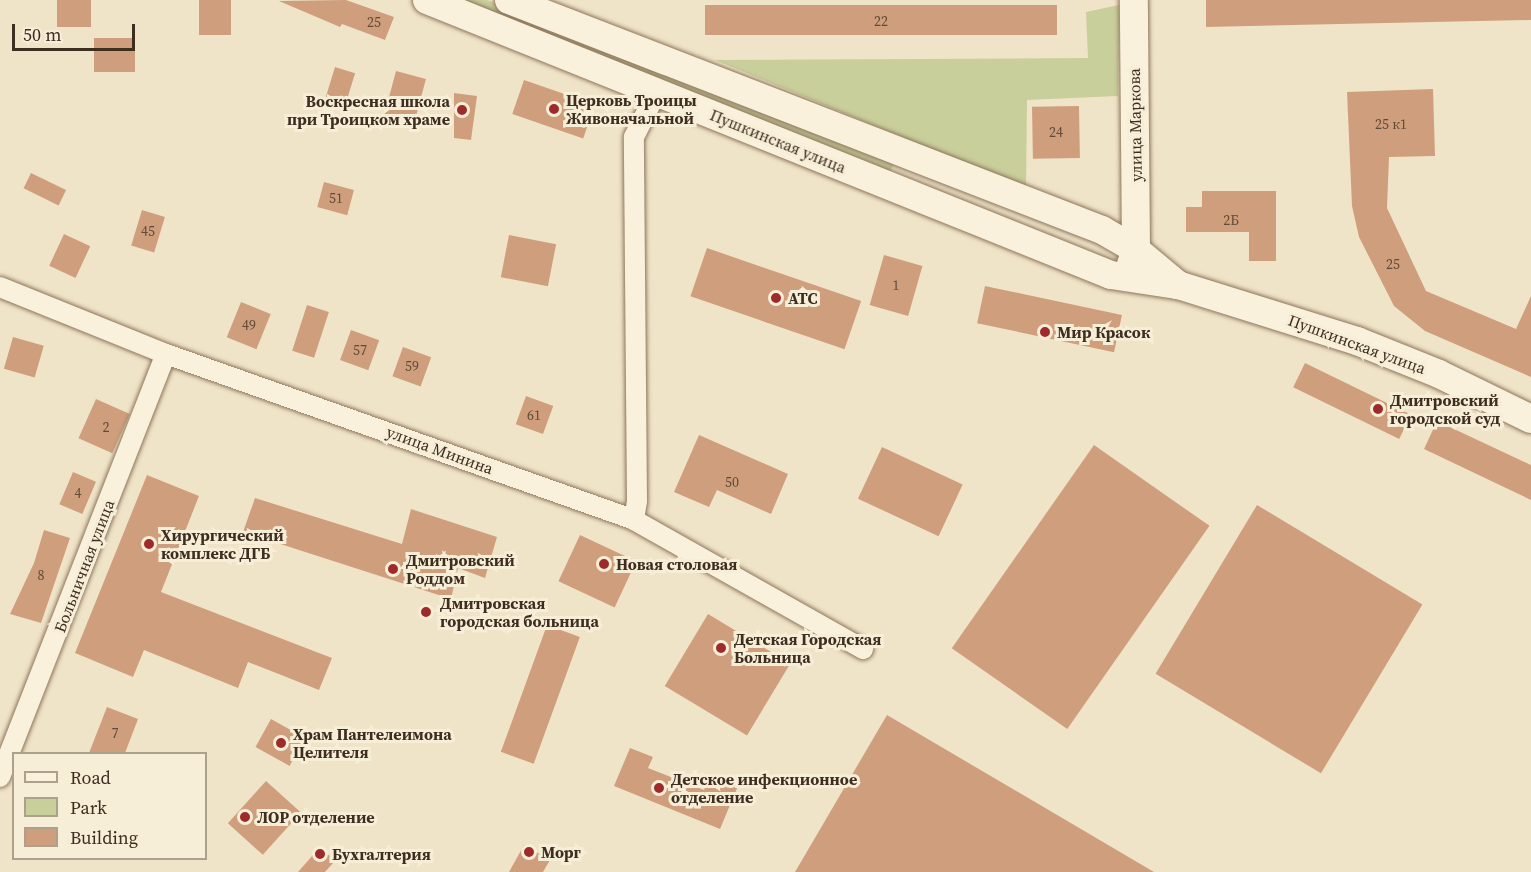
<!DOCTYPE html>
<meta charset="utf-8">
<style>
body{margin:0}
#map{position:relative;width:1531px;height:872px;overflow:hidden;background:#f0e4c8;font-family:"Source Serif 4",serif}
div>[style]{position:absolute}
.green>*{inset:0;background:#c9cf9b}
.building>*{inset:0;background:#cf9f7d;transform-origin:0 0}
.roads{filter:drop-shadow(0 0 2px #8d765c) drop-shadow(0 0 2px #8d765c)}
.street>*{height:20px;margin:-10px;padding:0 10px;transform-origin:10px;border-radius:10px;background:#faf1dc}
.secondary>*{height:28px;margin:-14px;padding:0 14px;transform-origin:14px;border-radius:14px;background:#faf1dc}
.dots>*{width:16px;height:16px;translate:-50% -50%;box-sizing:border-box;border:3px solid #f7eed8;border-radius:50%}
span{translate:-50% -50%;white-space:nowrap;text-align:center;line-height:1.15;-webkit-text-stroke:6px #f7eed8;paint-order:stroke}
.number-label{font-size:14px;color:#624a37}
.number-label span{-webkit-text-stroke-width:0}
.poi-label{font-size:16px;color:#3d2e20;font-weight:700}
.left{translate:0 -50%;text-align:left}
.right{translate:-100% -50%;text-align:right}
.street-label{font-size:16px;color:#3d2e20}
.legend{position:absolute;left:12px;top:752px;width:195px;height:108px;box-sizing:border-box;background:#f7eed8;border:2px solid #ada18e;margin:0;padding:8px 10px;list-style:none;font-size:18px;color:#3d2e20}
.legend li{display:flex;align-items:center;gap:12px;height:30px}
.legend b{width:30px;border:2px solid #ada18e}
.scale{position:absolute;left:12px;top:24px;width:123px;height:27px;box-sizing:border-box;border:3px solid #3d2e20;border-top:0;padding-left:8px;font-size:18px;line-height:21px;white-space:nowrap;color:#3d2e20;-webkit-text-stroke:4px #f7eed8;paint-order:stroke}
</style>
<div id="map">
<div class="green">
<div style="clip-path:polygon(449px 0,487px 0,895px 161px,888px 177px)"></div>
<div style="clip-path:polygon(1119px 5px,1118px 96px,1027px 100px,1026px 188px,715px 60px,1088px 58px,1086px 12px)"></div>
</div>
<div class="building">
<div style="left:57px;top:0;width:34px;height:27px"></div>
<div style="left:199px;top:0;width:32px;height:35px"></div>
<div style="clip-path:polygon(346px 0,394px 17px,385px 40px,342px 24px,340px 27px,279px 1px)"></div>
<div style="clip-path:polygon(1206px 0,1531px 0,1531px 20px,1206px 27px)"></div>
<div style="left:1057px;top:5px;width:30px;height:352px;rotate:90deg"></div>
<div style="left:94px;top:38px;width:41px;height:34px"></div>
<div style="left:335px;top:67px;width:21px;height:39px;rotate:17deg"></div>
<div style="left:396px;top:71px;width:31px;height:45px;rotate:15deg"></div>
<div style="left:524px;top:80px;width:75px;height:36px;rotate:19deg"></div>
<div style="clip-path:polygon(1433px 89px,1435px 156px,1389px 157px,1387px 208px,1426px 291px,1516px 329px,1531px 296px,1531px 377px,1425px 331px,1394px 306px,1359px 237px,1352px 206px,1347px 92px)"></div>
<div style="clip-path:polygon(454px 93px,477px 96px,471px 140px,454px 138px)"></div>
<div style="left:1079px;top:106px;width:52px;height:47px;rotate:89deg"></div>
<div style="left:31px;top:173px;width:39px;height:17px;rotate:26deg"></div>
<div style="left:324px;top:182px;width:31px;height:26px;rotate:15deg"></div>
<div style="clip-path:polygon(1202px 191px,1276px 191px,1276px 261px,1249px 261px,1249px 232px,1186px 232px,1186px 207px,1202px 207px)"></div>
<div style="left:142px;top:210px;width:24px;height:37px;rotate:17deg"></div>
<div style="left:64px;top:234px;width:29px;height:35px;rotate:25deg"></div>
<div style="left:509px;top:235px;width:48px;height:43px;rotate:11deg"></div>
<div style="left:707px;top:248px;width:163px;height:51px;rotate:19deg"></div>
<div style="left:884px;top:255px;width:40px;height:52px;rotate:16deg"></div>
<div style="left:985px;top:286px;width:140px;height:38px;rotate:12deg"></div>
<div style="left:241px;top:302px;width:32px;height:38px;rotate:22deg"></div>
<div style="left:307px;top:305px;width:23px;height:48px;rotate:18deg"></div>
<div style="left:351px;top:330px;width:30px;height:32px;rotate:20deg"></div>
<div style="left:13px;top:337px;width:32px;height:33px;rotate:16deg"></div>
<div style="left:403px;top:347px;width:30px;height:31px;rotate:20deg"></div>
<div style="left:1305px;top:363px;width:118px;height:27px;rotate:26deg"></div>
<div style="left:526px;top:396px;width:29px;height:30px;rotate:20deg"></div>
<div style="left:96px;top:399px;width:37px;height:43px;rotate:24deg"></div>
<div style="clip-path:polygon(1437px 421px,1531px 465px,1531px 500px,1424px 449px)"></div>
<div style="clip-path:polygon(699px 435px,788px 474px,771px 514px,717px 490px,709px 507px,674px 492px)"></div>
<div style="left:1094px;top:445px;width:141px;height:248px;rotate:35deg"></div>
<div style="left:882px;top:447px;width:89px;height:57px;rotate:25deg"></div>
<div style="left:73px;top:472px;width:25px;height:35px;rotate:23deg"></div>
<div style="clip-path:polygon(147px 475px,199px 496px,161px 592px,332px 658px,319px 690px,248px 662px,238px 688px,144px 650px,133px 677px,75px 653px)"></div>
<div style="clip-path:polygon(255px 498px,402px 544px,411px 509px,497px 537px,485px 578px,458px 568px,451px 599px,243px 532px)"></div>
<div style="left:1257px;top:505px;width:193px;height:197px;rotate:31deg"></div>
<div style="clip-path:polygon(44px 530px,70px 538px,41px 623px,10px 614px,34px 563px)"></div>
<div style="left:580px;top:535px;width:62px;height:51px;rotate:25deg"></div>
<div style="left:708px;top:614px;width:96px;height:84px;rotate:31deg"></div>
<div style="left:547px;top:625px;width:35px;height:135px;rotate:20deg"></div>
<div style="clip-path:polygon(107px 707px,138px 719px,125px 753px,89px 753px)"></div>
<div style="clip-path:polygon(887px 715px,1154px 872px,795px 872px)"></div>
<div style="left:271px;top:719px;width:39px;height:32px;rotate:29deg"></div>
<div style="clip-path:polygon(630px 748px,653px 757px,648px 768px,704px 790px,710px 775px,738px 786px,720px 829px,614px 786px)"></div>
<div style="left:266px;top:781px;width:47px;height:57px;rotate:42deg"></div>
<div style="clip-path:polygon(524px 845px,550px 860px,543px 872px,509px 872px)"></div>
<div style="clip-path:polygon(320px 847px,335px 861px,325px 872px,298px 872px)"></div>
</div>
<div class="roads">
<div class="street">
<div style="left:0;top:287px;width:179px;rotate:22deg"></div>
<div style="left:166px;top:354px;width:497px;rotate:19.5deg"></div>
<div style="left:634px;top:520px;width:263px;rotate:29.4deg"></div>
<div style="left:634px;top:520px;width:19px;rotate:-81deg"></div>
<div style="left:637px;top:501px;width:364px;rotate:-90.5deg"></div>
<div style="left:634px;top:137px;width:51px;rotate:-63.4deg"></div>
<div style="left:0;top:777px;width:454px;rotate:-68.6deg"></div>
</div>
<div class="secondary">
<div style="left:427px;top:0;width:737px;rotate:21.9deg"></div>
<div style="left:1111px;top:275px;width:68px;rotate:8.5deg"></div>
<div style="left:1178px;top:285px;width:188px;rotate:17.4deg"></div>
<div style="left:1357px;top:341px;width:88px;rotate:21.9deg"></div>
<div style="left:1439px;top:374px;width:102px;rotate:26.1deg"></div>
<div style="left:509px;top:0;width:636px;rotate:21.2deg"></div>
<div style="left:1102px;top:230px;width:39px;rotate:30deg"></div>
<div style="left:1136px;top:250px;width:55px;rotate:39.8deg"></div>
<div style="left:1131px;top:264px;width:15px;rotate:-70deg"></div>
<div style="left:1136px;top:250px;width:250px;rotate:-90.5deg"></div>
</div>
</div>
<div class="dots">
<div style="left:554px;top:109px;background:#9e2a2b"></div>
<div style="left:462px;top:110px;background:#9e2a2b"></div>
<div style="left:776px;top:298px;background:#9e2a2b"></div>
<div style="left:1045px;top:332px;background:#9e2a2b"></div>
<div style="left:1378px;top:409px;background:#9e2a2b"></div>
<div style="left:149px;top:544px;background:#9e2a2b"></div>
<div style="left:604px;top:564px;background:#9e2a2b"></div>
<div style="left:393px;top:569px;background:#9e2a2b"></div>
<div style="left:426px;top:612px;background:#9e2a2b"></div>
<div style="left:721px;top:648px;background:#9e2a2b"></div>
<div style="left:281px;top:743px;background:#9e2a2b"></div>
<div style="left:659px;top:788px;background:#9e2a2b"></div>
<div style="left:245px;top:817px;background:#9e2a2b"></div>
<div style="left:529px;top:852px;background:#9e2a2b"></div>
<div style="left:320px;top:854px;background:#9e2a2b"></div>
</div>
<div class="number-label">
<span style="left:881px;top:21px">22</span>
<span style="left:374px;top:22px">25</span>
<span style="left:1391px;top:124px">25 к1</span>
<span style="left:1056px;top:132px">24</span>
<span style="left:336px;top:198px">51</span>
<span style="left:1231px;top:220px">2Б</span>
<span style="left:148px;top:231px">45</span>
<span style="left:1393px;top:264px">25</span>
<span style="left:896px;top:285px">1</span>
<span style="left:249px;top:325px">49</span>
<span style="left:360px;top:350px">57</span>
<span style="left:412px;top:366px">59</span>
<span style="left:534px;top:415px">61</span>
<span style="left:106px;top:427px">2</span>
<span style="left:732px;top:482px">50</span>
<span style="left:78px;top:493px">4</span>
<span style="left:41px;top:575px">8</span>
<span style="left:115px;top:733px">7</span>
</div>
<div class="poi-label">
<span class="left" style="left:566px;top:109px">Церковь Троицы<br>Живоначальной</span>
<span class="right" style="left:450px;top:110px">Воскресная школа<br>при Троицком храме</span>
<span class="left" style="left:788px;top:298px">АТС</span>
<span class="left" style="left:1057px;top:332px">Мир Красок</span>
<span class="left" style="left:1390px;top:409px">Дмитровский<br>городской суд</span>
<span class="left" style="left:161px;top:544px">Хирургический<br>комплекс ДГБ</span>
<span class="left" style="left:406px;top:569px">Дмитровский<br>Роддом</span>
<span class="left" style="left:616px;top:564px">Новая столовая</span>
<span class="left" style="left:440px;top:612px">Дмитровская<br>городская больница</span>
<span class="left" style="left:734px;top:648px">Детская Городская<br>Больница</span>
<span class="left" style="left:293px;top:743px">Храм Пантелеимона<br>Целителя</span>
<span class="left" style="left:671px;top:788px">Детское инфекционное<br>отделение</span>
<span class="left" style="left:257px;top:817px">ЛОР отделение</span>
<span class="left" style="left:541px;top:852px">Морг</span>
<span class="left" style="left:332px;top:854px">Бухгалтерия</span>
</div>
<div class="street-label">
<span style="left:1135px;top:125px;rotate:-91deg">улица Маркова</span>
<span style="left:778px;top:141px;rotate:22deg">Пушкинская улица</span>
<span style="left:1357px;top:344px;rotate:20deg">Пушкинская улица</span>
<span style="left:440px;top:450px;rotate:20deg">улица Минина</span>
<span style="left:84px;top:566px;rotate:-69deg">Больничная улица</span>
</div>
<ul class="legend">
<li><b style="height:8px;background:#faf1dc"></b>Road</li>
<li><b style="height:16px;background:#c9cf9b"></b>Park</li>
<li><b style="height:16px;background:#cf9f7d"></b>Building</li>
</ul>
<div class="scale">50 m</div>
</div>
